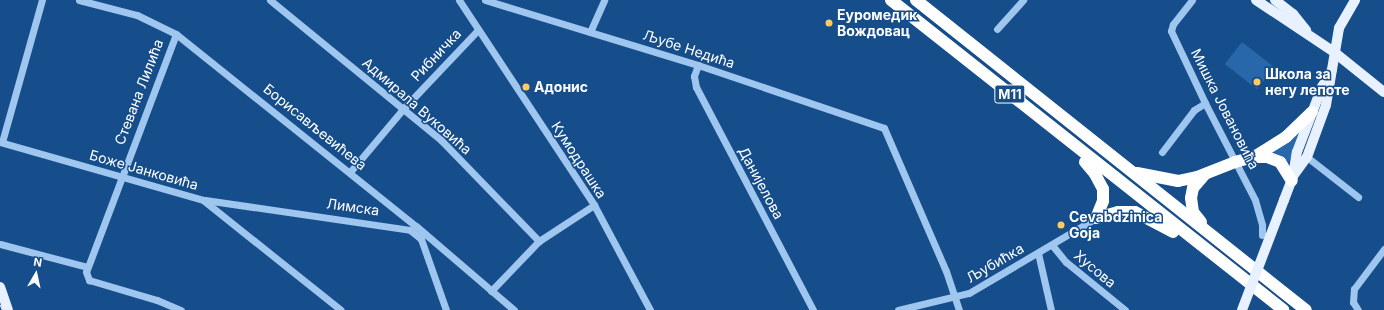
<!DOCTYPE html>
<meta charset="utf-8">
<style>
body{margin:0}
#map{position:relative;width:1384px;height:310px;overflow:hidden;background:#164d8b;font-family:Inter,sans-serif}
div>[style]{position:absolute}
.green>*{inset:0;background:#2867aa;transform-origin:0 0}
.minor>*{height:7px;margin:-3.5px;padding:0 3.5px;transform-origin:3.5px;border-radius:3.5px;background:#9fc6ef}
.major>*{height:10px;margin:-5px;padding:0 5px;transform-origin:5px;border-radius:5px;background:#e7f1ff}
.highway>*{height:12px;margin:-6px;padding:0 6px;transform-origin:6px;border-radius:6px;background:#fff}
.tram>*{height:1px;margin:-0.5px;padding:0 0.5px;transform-origin:0.5px;border-radius:0.5px;background:#fff}
.major-bridge>*{height:10px;margin:-5px;padding:0 5px;transform-origin:5px;border-radius:5px;background:#e7f1ff}
.dots>*{width:11px;height:11px;translate:-50% -50%;box-sizing:border-box;border:2px solid #164d8b;border-radius:50%}
span{translate:-50% -50%;white-space:nowrap;text-align:center;line-height:1.15;-webkit-text-stroke:3px #164d8b;paint-order:stroke}
.shield-label span{padding:1px 3px;background:#164d8b;border:1px solid;border-radius:3px;-webkit-text-stroke-width:0}
.shield-label{font-size:13px;color:#fff;font-weight:700}
.poi-label{font-size:14px;color:#fff;font-weight:700}
.left{translate:0 -50%;text-align:left}
.street-label{font-size:14px;color:#fff}
.north{position:absolute;left:16px;top:254px;width:40px;height:40px;-webkit-text-stroke:3px #164d8b;paint-order:stroke;rotate:9deg;font-size:11px;font-weight:700;line-height:16px;text-align:center;color:#fff}
.north::after{content:'';display:block;margin:auto;width:14px;height:18px;background:#fff;clip-path:polygon(50% 0,100% 100%,50% 72%,0 100%)}
</style>
<div id="map">
<div class="green">
<div style="left:1242px;top:42px;width:41px;height:28px;rotate:38deg"></div>
<div style="clip-path:polygon(1302px 129px,1288px 164px,1284px 159px,1273px 152px)"></div>
</div>
<div class="minor">
<div style="left:79px;top:0;width:60px;rotate:14.5deg"></div>
<div style="left:137px;top:15px;width:43px;rotate:26deg"></div>
<div style="left:176px;top:34px;width:307px;rotate:38.7deg"></div>
<div style="left:416px;top:226px;width:129px;rotate:40.6deg"></div>
<div style="left:270px;top:0;width:221px;rotate:39.3deg"></div>
<div style="left:441px;top:140px;width:141px;rotate:45.9deg"></div>
<div style="left:459px;top:0;width:245px;rotate:56.6deg"></div>
<div style="left:594px;top:205px;width:119px;rotate:61.9deg"></div>
<div style="left:485px;top:0;width:223px;rotate:17deg"></div>
<div style="left:698px;top:65px;width:196px;rotate:18.7deg"></div>
<div style="left:884px;top:128px;width:156px;rotate:66.6deg"></div>
<div style="left:946px;top:271px;width:41px;rotate:71.6deg"></div>
<div style="left:1192px;top:0;width:31px;rotate:128deg"></div>
<div style="left:1173px;top:24px;width:7px;rotate:106deg"></div>
<div style="left:1171px;top:31px;width:80px;rotate:64.7deg"></div>
<div style="left:1205px;top:103px;width:109px;rotate:62.7deg"></div>
<div style="left:1255px;top:200px;width:26px;rotate:74deg"></div>
<div style="left:1262px;top:225px;width:10px;rotate:90deg"></div>
<div style="left:997px;top:29px;width:39px;rotate:-48deg"></div>
<div style="left:590px;top:32px;width:35px;rotate:-66deg"></div>
<div style="left:176px;top:34px;width:254px;rotate:110.7deg"></div>
<div style="left:86px;top:272px;width:9px;rotate:69deg"></div>
<div style="left:89px;top:280px;width:71px;rotate:16.4deg"></div>
<div style="left:157px;top:300px;width:26px;rotate:23deg"></div>
<div style="left:698px;top:65px;width:12px;rotate:110deg"></div>
<div style="left:694px;top:76px;width:11px;rotate:80deg"></div>
<div style="left:696px;top:87px;width:252px;rotate:62.3deg"></div>
<div style="left:0;top:142px;width:211px;rotate:15.9deg"></div>
<div style="left:203px;top:200px;width:176px;rotate:38.6deg"></div>
<div style="left:2px;top:142px;width:148px;rotate:-74.3deg"></div>
<div style="left:1162px;top:152px;width:53px;rotate:-52.7deg"></div>
<div style="left:1194px;top:110px;width:13px;rotate:-32deg"></div>
<div style="left:1307px;top:157px;width:65px;rotate:38.1deg"></div>
<div style="left:350px;top:172px;width:82px;rotate:-49.9deg"></div>
<div style="left:403px;top:109px;width:109px;rotate:-46.5deg"></div>
<div style="left:205px;top:200px;width:207px;rotate:8.3deg"></div>
<div style="left:410px;top:230px;width:14px;rotate:39deg"></div>
<div style="left:421px;top:239px;width:75px;rotate:70.6deg"></div>
<div style="left:0;top:244px;width:90px;rotate:14.8deg"></div>
<div style="left:1052px;top:245px;width:22px;rotate:51deg"></div>
<div style="left:1066px;top:262px;width:76px;rotate:39.1deg"></div>
<div style="left:1038px;top:253px;width:58px;rotate:77.2deg"></div>
<div style="left:491px;top:291px;width:69px;rotate:-46.2deg"></div>
<div style="left:539px;top:241px;width:66px;rotate:-33.2deg"></div>
<div style="left:898px;top:310px;width:73px;rotate:-13.5deg"></div>
<div style="left:969px;top:293px;width:147px;rotate:-30.6deg"></div>
<div style="left:1358px;top:310px;width:9px;rotate:-122deg"></div>
<div style="left:1353px;top:302px;width:13px;rotate:-86deg"></div>
<div style="left:1354px;top:289px;width:50px;rotate:-53.1deg"></div>
</div>
<div class="major">
<div style="left:1256px;top:0;width:94px;rotate:33.7deg"></div>
<div style="left:1334px;top:52px;width:64px;rotate:38.7deg"></div>
<div style="left:1275px;top:0;width:23px;rotate:38deg"></div>
<div style="left:1293px;top:14px;width:21px;rotate:51deg"></div>
<div style="left:1293px;top:176px;width:24px;rotate:-81deg"></div>
<div style="left:1297px;top:152px;width:70px;rotate:-69deg"></div>
<div style="left:1322px;top:87px;width:20px;rotate:-60deg"></div>
<div style="left:1284px;top:200px;width:26px;rotate:-69deg"></div>
<div style="left:1293px;top:176px;width:24px;rotate:-54deg"></div>
<div style="left:1307px;top:157px;width:55px;rotate:-69.9deg"></div>
<div style="left:1326px;top:105px;width:78px;rotate:-80.4deg"></div>
<div style="left:1339px;top:28px;width:32px;rotate:-60deg"></div>
<div style="left:0;top:287px;width:24px;rotate:71deg"></div>
</div>
<div class="highway">
<div style="left:891px;top:0;width:500px;rotate:38.3deg"></div>
<div style="left:916px;top:0;width:498px;rotate:38.5deg"></div>
<div style="left:1254px;top:157px;width:38px;rotate:-32deg"></div>
<div style="left:1286px;top:137px;width:36px;rotate:-44deg"></div>
<div style="left:1085px;top:162px;width:16px;rotate:50deg"></div>
<div style="left:1095px;top:174px;width:17px;rotate:62deg"></div>
<div style="left:1103px;top:189px;width:12px;rotate:90deg"></div>
<div style="left:1103px;top:201px;width:18px;rotate:112deg"></div>
<div style="left:1137px;top:173px;width:42px;rotate:11deg"></div>
<div style="left:1178px;top:181px;width:19px;rotate:-12deg"></div>
<div style="left:1197px;top:177px;width:41px;rotate:-21.5deg"></div>
<div style="left:1235px;top:162px;width:20px;rotate:-15deg"></div>
<div style="left:1254px;top:157px;width:13px"></div>
<div style="left:1267px;top:157px;width:14px;rotate:21deg"></div>
<div style="left:1280px;top:162px;width:22px;rotate:58deg"></div>
<div style="left:1096px;top:218px;width:23px;rotate:-15deg"></div>
<div style="left:1118px;top:212px;width:17px"></div>
<div style="left:1135px;top:212px;width:43px;rotate:27.8deg"></div>
<div style="left:1201px;top:222px;width:13px;rotate:-129deg"></div>
<div style="left:1193px;top:212px;width:14px;rotate:-98deg"></div>
<div style="left:1191px;top:198px;width:10px;rotate:-79deg"></div>
<div style="left:1193px;top:188px;width:18px;rotate:-49deg"></div>
</div>
<div class="tram">
<div style="left:0;top:305px;width:5px;rotate:68deg"></div>
</div>
<div class="major-bridge">
<div style="left:1242px;top:310px;width:118px;rotate:-69.1deg"></div>
</div>
<div class="dots">
<div style="left:829px;top:23px;background:#ffcb5d"></div>
<div style="left:1257px;top:82px;background:#ffcb5d"></div>
<div style="left:526px;top:87px;background:#ffcb5d"></div>
<div style="left:1061px;top:225px;background:#ffcb5d"></div>
</div>
<div class="shield-label">
<span style="left:1010px;top:94px">M11</span>
</div>
<div class="poi-label">
<span class="left" style="left:837px;top:23px">Еуромедик<br>Вождовац</span>
<span class="left" style="left:1265px;top:82px">Школа за<br>негу лепоте</span>
<span class="left" style="left:534px;top:87px">Адонис</span>
<span class="left" style="left:1069px;top:225px">Cevabdzinica<br>Goja</span>
</div>
<div class="street-label">
<span style="left:689px;top:49px;rotate:18deg">Љубе Недића</span>
<span style="left:436px;top:55px;rotate:-47deg">Рибничка</span>
<span style="left:139px;top:92px;rotate:-69deg">Стевана Лилића</span>
<span style="left:417px;top:106px;rotate:41deg">Адмирала Вуковића</span>
<span style="left:1225px;top:109px;rotate:63deg">Мишка Јовановића</span>
<span style="left:315px;top:127px;rotate:39deg">Борисављевићева</span>
<span style="left:579px;top:160px;rotate:57deg">Кумодрашка</span>
<span style="left:144px;top:170px;rotate:16deg">Боже Јанковића</span>
<span style="left:761px;top:183px;rotate:62deg">Данијелова</span>
<span style="left:353px;top:207px;rotate:8deg">Лимска</span>
<span style="left:995px;top:263px;rotate:-30deg">Љубићка</span>
<span style="left:1095px;top:269px;rotate:40deg">Хусова</span>
</div>
<div class="north">N</div>
</div>
